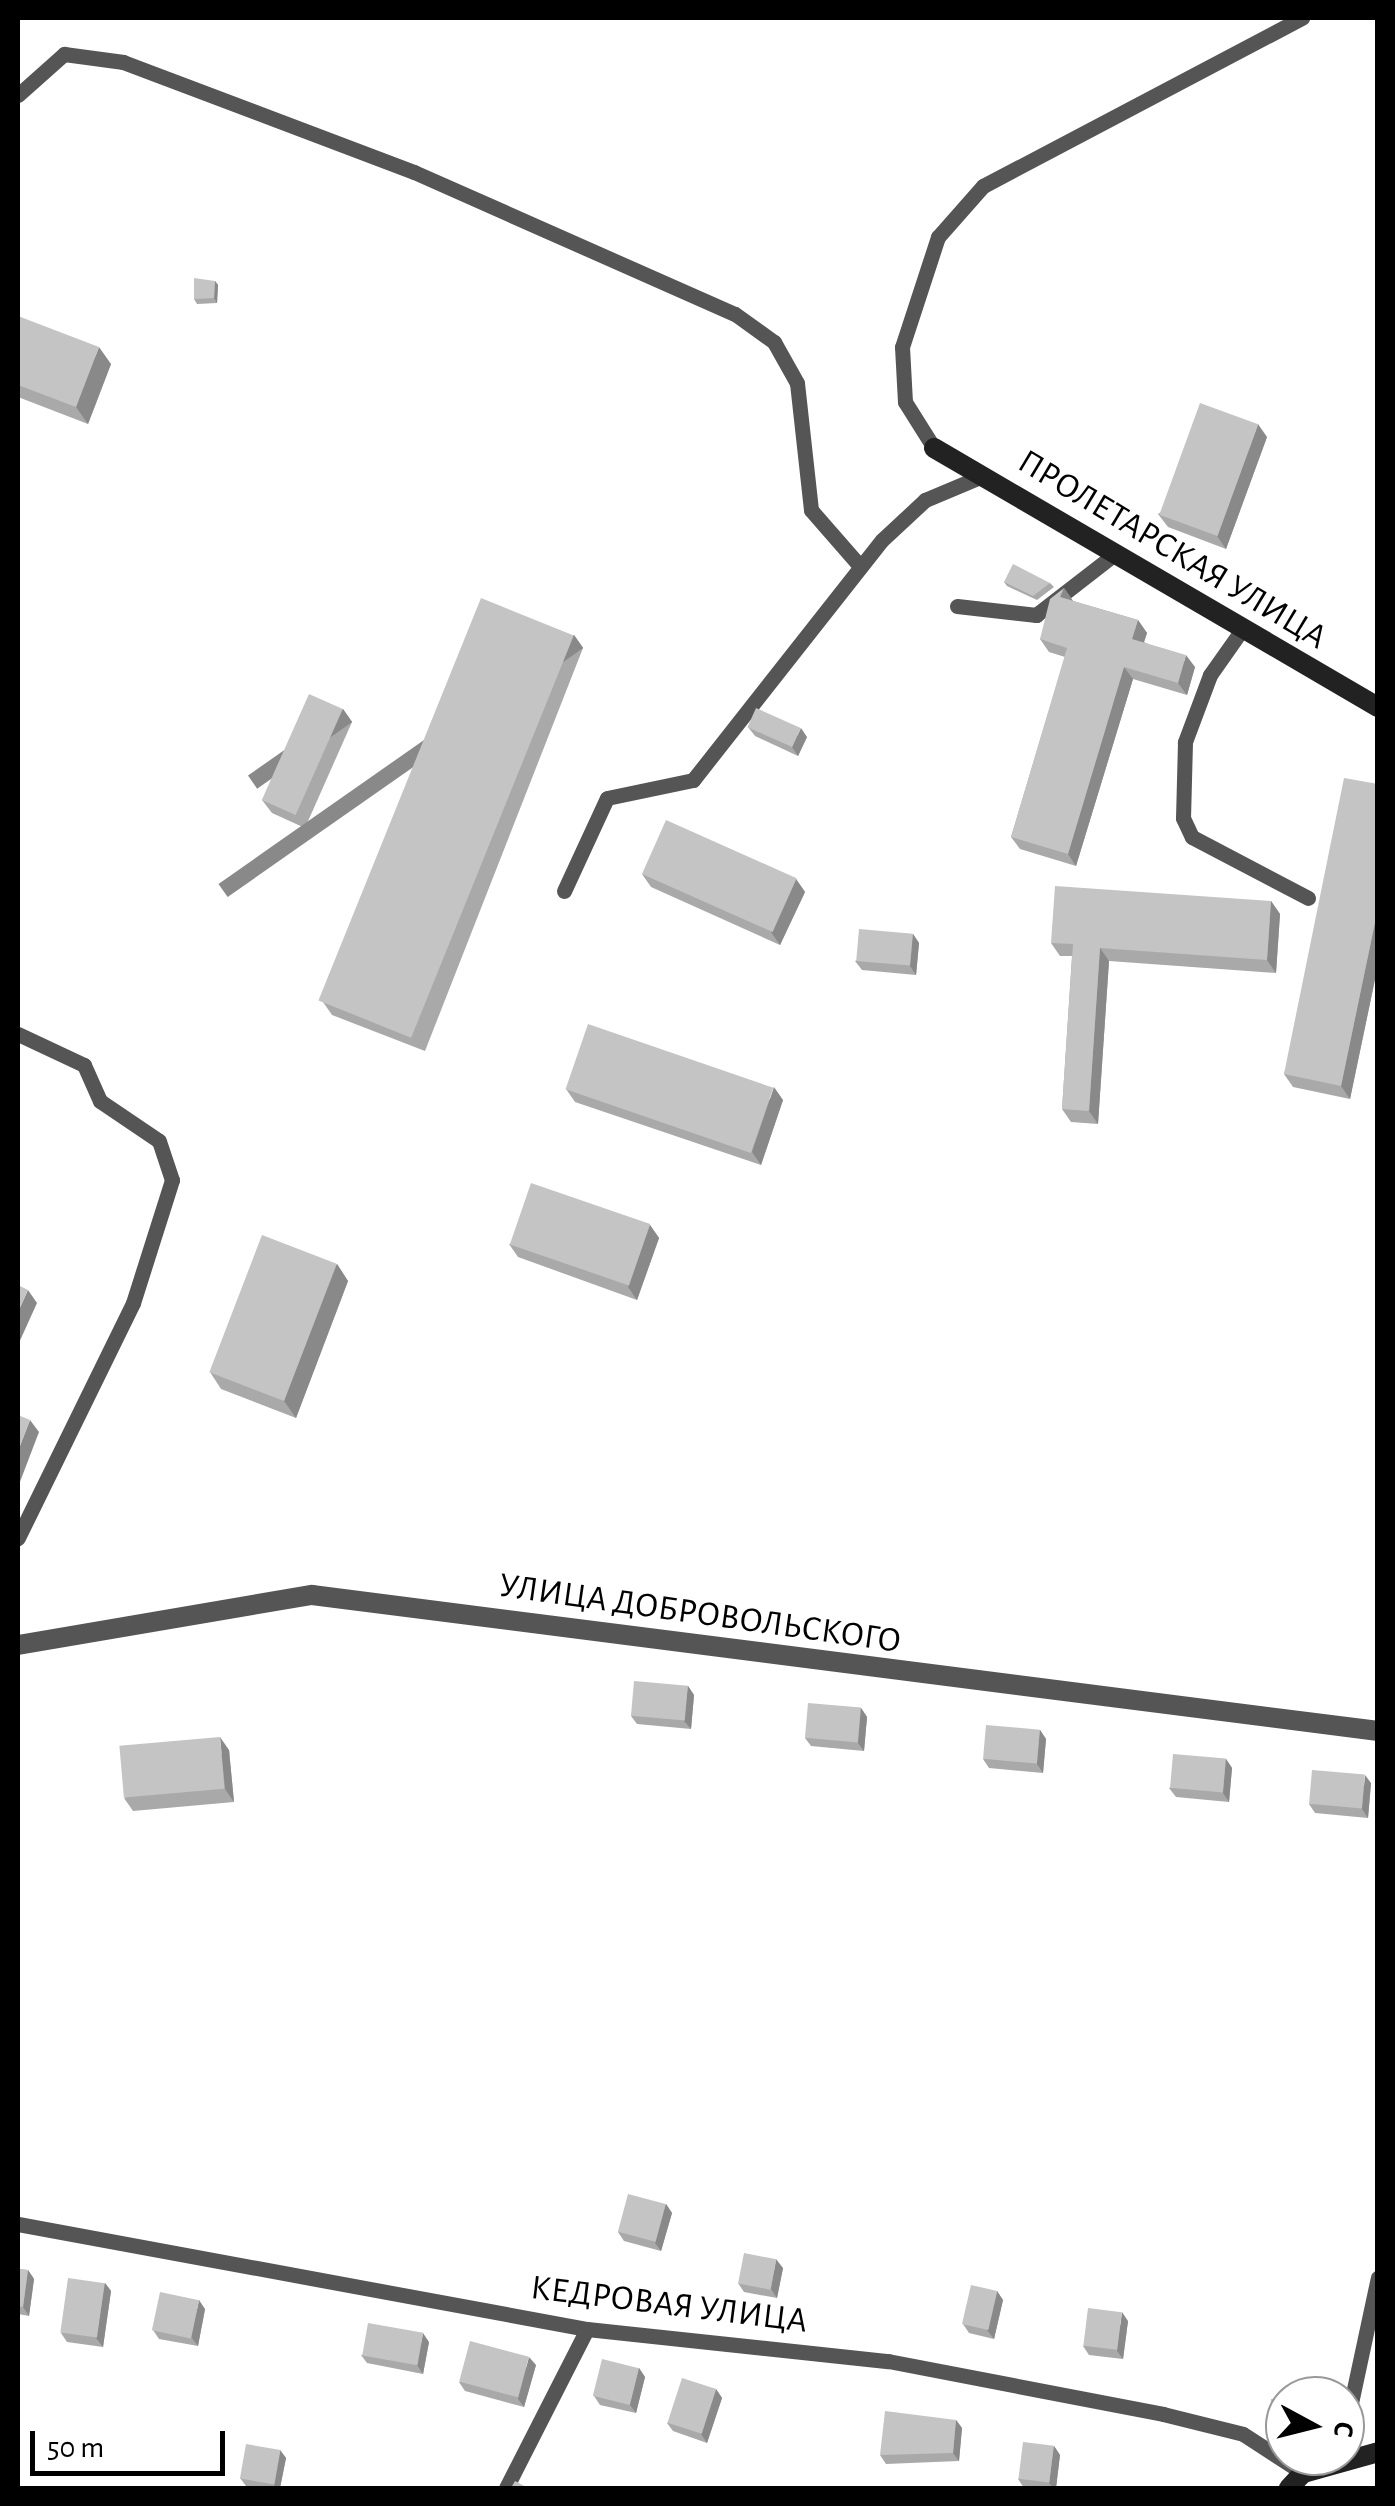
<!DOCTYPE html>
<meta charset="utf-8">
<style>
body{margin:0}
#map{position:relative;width:1395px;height:2506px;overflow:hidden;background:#fff;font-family:"Alegreya Sans",sans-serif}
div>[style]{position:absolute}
.lane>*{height:15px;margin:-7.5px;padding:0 7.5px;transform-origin:7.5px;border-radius:7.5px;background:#555}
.street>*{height:20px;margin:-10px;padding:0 10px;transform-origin:10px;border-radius:10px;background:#555}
.secondary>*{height:20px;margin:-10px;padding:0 10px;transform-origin:10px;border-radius:10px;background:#222}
.wall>*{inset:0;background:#a9a9a9}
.shaded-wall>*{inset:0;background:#898989;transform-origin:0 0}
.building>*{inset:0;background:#c4c4c4;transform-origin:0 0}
span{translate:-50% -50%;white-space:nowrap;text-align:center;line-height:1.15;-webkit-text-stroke:8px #fff;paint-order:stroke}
.street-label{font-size:35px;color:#000}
.frame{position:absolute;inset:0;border:20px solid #000;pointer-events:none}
.north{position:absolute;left:1265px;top:2376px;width:100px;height:100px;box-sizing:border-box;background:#fff;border:2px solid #999;border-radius:50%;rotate:97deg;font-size:28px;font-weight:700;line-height:40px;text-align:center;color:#000}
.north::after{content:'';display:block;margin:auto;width:35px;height:45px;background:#000;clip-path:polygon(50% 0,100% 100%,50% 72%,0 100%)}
.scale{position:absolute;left:30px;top:2431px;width:195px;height:45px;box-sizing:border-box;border:5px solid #000;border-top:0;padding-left:12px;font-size:30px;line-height:35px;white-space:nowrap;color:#000;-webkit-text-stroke:8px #fff;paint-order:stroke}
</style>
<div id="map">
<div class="lane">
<div style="left:18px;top:95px;width:62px;rotate:-41.7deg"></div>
<div style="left:64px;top:54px;width:60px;rotate:7.7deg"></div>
<div style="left:123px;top:62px;width:311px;rotate:20.7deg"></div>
<div style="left:414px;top:172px;width:351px;rotate:23.9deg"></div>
<div style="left:735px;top:314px;width:48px;rotate:35.7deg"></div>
<div style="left:774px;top:342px;width:47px;rotate:60.7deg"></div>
<div style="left:797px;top:383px;width:128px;rotate:83.7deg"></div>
<div style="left:811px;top:510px;width:73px;rotate:48.9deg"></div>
<div style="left:934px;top:448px;width:54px;rotate:-122.2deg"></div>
<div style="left:905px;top:402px;width:55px;rotate:-93.1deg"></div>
<div style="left:902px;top:347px;width:116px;rotate:-71.9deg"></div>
<div style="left:938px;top:237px;width:68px;rotate:-48.6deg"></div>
<div style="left:983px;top:186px;width:361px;rotate:-27.8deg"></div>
<div style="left:957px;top:606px;width:80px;rotate:6.5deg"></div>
<div style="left:1036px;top:615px;width:101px;rotate:-37.8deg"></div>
<div style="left:1241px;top:631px;width:54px;rotate:125.2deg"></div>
<div style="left:1210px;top:675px;width:72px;rotate:110.5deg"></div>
<div style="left:1185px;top:742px;width:76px;rotate:91.5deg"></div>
<div style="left:1183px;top:818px;width:21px;rotate:65deg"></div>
<div style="left:1192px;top:837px;width:131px;rotate:27.7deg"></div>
<div style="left:564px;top:891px;width:102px;rotate:-65.2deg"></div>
<div style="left:607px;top:798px;width:88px;rotate:-11.8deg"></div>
<div style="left:693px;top:780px;width:305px;rotate:-51.8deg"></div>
<div style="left:882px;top:540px;width:59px;rotate:-42.9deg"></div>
<div style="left:925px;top:500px;width:62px;rotate:-22.8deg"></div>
<div style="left:18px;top:1034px;width:73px;rotate:25.2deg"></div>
<div style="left:84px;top:1065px;width:39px;rotate:66deg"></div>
<div style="left:100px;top:1101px;width:71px;rotate:34.1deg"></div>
<div style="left:159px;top:1141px;width:41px;rotate:71.6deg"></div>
<div style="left:172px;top:1180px;width:129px;rotate:107.6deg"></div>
<div style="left:133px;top:1303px;width:262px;rotate:116.1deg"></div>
<div style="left:18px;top:2224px;width:579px;rotate:10.46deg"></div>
<div style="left:587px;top:2329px;width:303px;rotate:6.1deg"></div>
<div style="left:888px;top:2361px;width:280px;rotate:10.9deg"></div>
<div style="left:1163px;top:2414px;width:82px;rotate:14deg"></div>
<div style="left:1243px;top:2434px;width:72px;rotate:33deg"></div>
<div style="left:1345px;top:2431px;width:157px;rotate:-77.9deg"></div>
<div style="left:506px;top:2488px;width:178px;rotate:-63deg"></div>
</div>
<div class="street">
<div style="left:18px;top:1645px;width:298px;rotate:-9.7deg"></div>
<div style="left:312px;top:1595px;width:1075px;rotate:7.27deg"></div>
</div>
<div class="secondary">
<div style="left:934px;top:448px;width:514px;rotate:30.26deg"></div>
<div style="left:1289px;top:2488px;width:21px;rotate:-47deg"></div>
<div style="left:1303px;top:2473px;width:78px;rotate:-15.6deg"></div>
</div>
<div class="wall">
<div style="clip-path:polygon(215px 281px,218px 285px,217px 303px,197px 304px,194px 299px)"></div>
<div style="clip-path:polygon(18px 316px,111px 364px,88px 424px,18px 397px)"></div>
<div style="clip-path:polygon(1267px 437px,1226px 549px,1168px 527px,1158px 514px)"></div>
<div style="clip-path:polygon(1004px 582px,1050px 583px,1054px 587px,1037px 600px,1007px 586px)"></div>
<div style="clip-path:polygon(1064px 588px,1073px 601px,1138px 620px,1147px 633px,1144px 642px,1195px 667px,1187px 695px,1133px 679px,1076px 866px,1020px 849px,1011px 837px,1065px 657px,1049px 652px,1040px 639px)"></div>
<div style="clip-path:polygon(574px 635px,583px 648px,425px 1051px,332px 1015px,323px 1002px)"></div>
<div style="clip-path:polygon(343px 709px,352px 722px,305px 828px,272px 813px,262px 800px)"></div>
<div style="clip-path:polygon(748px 727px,807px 737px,798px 756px,755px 736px)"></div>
<div style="clip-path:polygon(1378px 784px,1378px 965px,1350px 1099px,1293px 1087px,1284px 1074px)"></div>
<div style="clip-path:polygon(642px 874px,796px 879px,805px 892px,780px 945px,651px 887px)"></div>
<div style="clip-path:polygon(1271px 901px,1280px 914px,1276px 973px,1109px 961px,1098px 1124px,1071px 1122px,1062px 1109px,1072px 956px,1060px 956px,1051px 943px)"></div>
<div style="clip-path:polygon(913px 934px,919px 943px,916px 975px,862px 970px,855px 961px)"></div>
<div style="clip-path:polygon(566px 1089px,783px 1100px,761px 1165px,575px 1102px)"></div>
<div style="clip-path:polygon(650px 1225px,659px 1238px,637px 1300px,518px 1257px,509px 1244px)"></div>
<div style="clip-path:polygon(337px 1264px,348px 1281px,296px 1418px,221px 1389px,210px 1372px)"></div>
<div style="clip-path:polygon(688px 1686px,694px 1695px,691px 1729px,637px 1724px,631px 1716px)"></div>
<div style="clip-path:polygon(861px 1708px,867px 1717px,864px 1751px,811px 1746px,805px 1738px)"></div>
<div style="clip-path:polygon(1040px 1730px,1046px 1739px,1043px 1773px,989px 1768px,983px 1759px)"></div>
<div style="clip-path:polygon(229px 1750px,234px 1802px,133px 1811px,124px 1798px)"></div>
<div style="clip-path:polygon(1226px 1759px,1232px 1768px,1229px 1802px,1176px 1797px,1169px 1788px)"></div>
<div style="clip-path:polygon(1371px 1783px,1368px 1818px,1315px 1813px,1309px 1804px)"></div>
<div style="clip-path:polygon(666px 2204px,672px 2213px,661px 2251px,624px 2241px,618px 2232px)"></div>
<div style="clip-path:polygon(783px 2268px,777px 2298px,744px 2292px,738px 2283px)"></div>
<div style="clip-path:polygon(18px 2269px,28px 2270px,34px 2279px,29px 2316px,18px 2314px)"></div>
<div style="clip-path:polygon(105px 2283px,111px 2291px,103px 2347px,67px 2342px,61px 2333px)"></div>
<div style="clip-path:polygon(997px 2291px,1003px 2300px,994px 2339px,969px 2333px,963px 2324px)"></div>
<div style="clip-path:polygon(205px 2309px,198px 2346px,159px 2339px,153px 2330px)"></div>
<div style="clip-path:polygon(1128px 2321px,1123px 2359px,1089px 2355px,1083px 2346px)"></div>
<div style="clip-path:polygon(429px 2342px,423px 2374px,367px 2363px,361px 2355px)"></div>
<div style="clip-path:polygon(536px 2365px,524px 2407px,465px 2391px,459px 2382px)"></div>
<div style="clip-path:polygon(639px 2368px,645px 2377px,636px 2413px,600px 2405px,594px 2396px)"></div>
<div style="clip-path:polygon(716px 2389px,722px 2398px,707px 2443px,673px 2431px,667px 2423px)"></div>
<div style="clip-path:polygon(1285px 2400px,1285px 2429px,1276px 2428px,1270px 2419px)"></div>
<div style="clip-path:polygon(956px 2420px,962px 2428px,959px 2461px,886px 2464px,880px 2455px)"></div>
<div style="clip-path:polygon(1054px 2446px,1060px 2455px,1056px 2488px,1024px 2488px,1018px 2479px)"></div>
<div style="clip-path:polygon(280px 2450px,286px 2458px,280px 2488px,258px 2488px,246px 2486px,240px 2478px)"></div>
</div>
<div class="shaded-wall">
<div style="clip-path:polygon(215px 281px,218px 285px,217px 303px,214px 298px)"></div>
<div style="clip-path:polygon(99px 347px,111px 364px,88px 424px,76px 407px)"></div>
<div style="clip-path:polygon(1258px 424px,1267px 437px,1226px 549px,1217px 536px)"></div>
<div style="clip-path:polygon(1064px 588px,1073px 601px,1060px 597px)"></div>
<div style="clip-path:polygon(1138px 620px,1147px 633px,1141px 651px,1132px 639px)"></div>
<div style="left:574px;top:635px;width:16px;height:434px;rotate:55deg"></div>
<div style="clip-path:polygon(1186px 655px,1195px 667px,1187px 695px,1178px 683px)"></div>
<div style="clip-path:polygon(1124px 667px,1133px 679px,1076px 866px,1068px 854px)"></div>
<div style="left:343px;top:709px;width:16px;height:116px;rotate:55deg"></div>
<div style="clip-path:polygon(801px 728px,807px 737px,798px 756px,792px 747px)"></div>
<div style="clip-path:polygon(796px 879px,805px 892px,780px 945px,771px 932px)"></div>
<div style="clip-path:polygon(1271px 901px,1280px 914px,1276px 973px,1267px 960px)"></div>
<div style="clip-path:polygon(1378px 908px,1378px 965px,1350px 1099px,1341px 1086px)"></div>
<div style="clip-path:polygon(913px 934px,919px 943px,916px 975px,910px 966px)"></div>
<div style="clip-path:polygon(1100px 948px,1109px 961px,1098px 1124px,1089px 1111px)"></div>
<div style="clip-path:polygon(774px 1087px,783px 1100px,761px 1165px,752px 1152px)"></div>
<div style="clip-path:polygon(650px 1225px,659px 1238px,637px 1300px,628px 1287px)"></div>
<div style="clip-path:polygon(337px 1264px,348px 1281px,296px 1418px,284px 1401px)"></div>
<div style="clip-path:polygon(28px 1290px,37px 1303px,18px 1345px,18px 1312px)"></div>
<div style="clip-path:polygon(30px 1420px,39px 1432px,18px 1487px,18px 1451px)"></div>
<div style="clip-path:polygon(688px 1686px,694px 1695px,691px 1729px,684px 1721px)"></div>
<div style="clip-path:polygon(861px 1708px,867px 1717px,864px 1751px,858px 1743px)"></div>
<div style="clip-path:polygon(1040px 1730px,1046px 1739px,1043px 1773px,1037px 1764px)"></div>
<div style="clip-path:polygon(220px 1737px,229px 1750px,234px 1802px,225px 1789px)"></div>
<div style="clip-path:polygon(1226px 1759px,1232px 1768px,1229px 1802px,1223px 1793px)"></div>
<div style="clip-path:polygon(1365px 1775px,1371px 1783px,1368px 1818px,1362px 1809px)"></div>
<div style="clip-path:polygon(666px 2204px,672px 2213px,661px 2251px,655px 2243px)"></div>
<div style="clip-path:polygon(776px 2259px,783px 2268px,777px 2298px,771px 2289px)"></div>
<div style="clip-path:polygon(28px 2270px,34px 2279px,29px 2316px,23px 2307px)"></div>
<div style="clip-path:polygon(105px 2283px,111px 2291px,103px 2347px,96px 2338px)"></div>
<div style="clip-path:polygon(997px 2291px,1003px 2300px,994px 2339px,987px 2330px)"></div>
<div style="clip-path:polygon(199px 2300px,205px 2309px,198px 2346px,191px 2337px)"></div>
<div style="clip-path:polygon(1122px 2312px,1128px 2321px,1123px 2359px,1117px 2351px)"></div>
<div style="clip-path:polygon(423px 2333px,429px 2342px,423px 2374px,417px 2365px)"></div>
<div style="clip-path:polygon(529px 2357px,536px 2365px,524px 2407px,518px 2399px)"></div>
<div style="clip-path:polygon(639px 2368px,645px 2377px,636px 2413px,630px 2405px)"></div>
<div style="clip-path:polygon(716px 2389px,722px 2398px,707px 2443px,701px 2434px)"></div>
<div style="clip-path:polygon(956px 2420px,962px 2428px,959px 2461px,953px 2453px)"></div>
<div style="clip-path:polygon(1054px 2446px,1060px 2455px,1056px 2488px,1053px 2488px,1049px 2483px)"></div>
<div style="clip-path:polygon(280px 2450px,286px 2458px,280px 2488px,277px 2488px,273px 2484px)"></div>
</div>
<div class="building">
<div style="clip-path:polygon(194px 278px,215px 281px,214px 298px,194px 299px)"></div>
<div style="clip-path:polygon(18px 316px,99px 347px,76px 407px,18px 385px)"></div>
<div style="left:1200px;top:403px;width:62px;height:119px;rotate:20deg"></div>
<div style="clip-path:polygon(1013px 564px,1050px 583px,1033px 596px,1004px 582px)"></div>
<div style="clip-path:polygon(1064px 588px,1060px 597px,1138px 620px,1132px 639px,1186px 655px,1178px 683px,1124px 667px,1068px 854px,1011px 837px,1067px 648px,1040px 639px,1050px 599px)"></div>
<div style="left:481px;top:598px;width:100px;height:434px;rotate:22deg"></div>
<div style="left:309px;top:694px;width:37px;height:116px;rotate:24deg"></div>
<div style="left:756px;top:708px;width:49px;height:21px;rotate:24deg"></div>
<div style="clip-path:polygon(1344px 778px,1378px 784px,1378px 908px,1341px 1086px,1284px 1074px)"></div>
<div style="left:666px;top:820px;width:143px;height:59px;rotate:24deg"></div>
<div style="clip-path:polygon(1055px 886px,1271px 901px,1267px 960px,1100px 948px,1089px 1111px,1062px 1109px,1073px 944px,1051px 943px)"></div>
<div style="left:859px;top:929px;width:54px;height:32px;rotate:5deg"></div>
<div style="left:588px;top:1024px;width:196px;height:69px;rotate:19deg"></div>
<div style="left:531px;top:1183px;width:126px;height:65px;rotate:19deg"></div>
<div style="left:262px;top:1235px;width:80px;height:147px;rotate:21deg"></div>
<div style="clip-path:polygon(18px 1285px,28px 1290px,18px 1312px)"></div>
<div style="clip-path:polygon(18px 1415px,30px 1420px,18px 1451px)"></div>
<div style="left:634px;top:1681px;width:54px;height:35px;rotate:5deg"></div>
<div style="left:808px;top:1703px;width:53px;height:35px;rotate:5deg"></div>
<div style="left:986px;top:1725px;width:54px;height:34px;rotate:5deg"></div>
<div style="left:220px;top:1737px;width:52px;height:101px;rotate:85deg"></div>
<div style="left:1173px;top:1754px;width:53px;height:34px;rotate:5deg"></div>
<div style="left:1312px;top:1770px;width:53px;height:34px;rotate:5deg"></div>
<div style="left:628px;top:2194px;width:39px;height:39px;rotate:15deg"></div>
<div style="left:744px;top:2253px;width:33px;height:31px;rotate:11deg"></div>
<div style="clip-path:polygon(18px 2269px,28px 2270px,23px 2307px,18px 2306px)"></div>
<div style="left:68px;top:2278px;width:37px;height:55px;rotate:8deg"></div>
<div style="left:971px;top:2285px;width:27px;height:40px;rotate:13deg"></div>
<div style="left:160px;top:2292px;width:40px;height:39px;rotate:12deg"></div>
<div style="left:1088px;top:2308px;width:34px;height:38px;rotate:7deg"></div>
<div style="left:368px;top:2323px;width:56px;height:33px;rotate:10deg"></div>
<div style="left:470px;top:2341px;width:61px;height:42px;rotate:15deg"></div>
<div style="left:602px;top:2359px;width:38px;height:38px;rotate:14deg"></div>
<div style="left:682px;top:2378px;width:36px;height:47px;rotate:18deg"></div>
<div style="left:1271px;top:2399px;width:14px;height:20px;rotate:4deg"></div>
<div style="clip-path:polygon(885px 2411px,956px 2420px,953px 2453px,880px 2455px)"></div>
<div style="left:1023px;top:2442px;width:31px;height:37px;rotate:7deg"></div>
<div style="left:246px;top:2444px;width:35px;height:35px;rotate:10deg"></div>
<div style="clip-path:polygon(515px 2481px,528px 2488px,511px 2488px)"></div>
</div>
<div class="street-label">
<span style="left:1172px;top:550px;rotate:31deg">ПРОЛЕТАРСКАЯ УЛИЦА</span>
<span style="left:700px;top:1614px;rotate:8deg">УЛИЦА ДОБРОВОЛЬСКОГО</span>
<span style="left:669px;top:2305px;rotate:7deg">КЕДРОВАЯ УЛИЦА</span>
</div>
<div class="frame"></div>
<div class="north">С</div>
<div class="scale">50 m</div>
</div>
